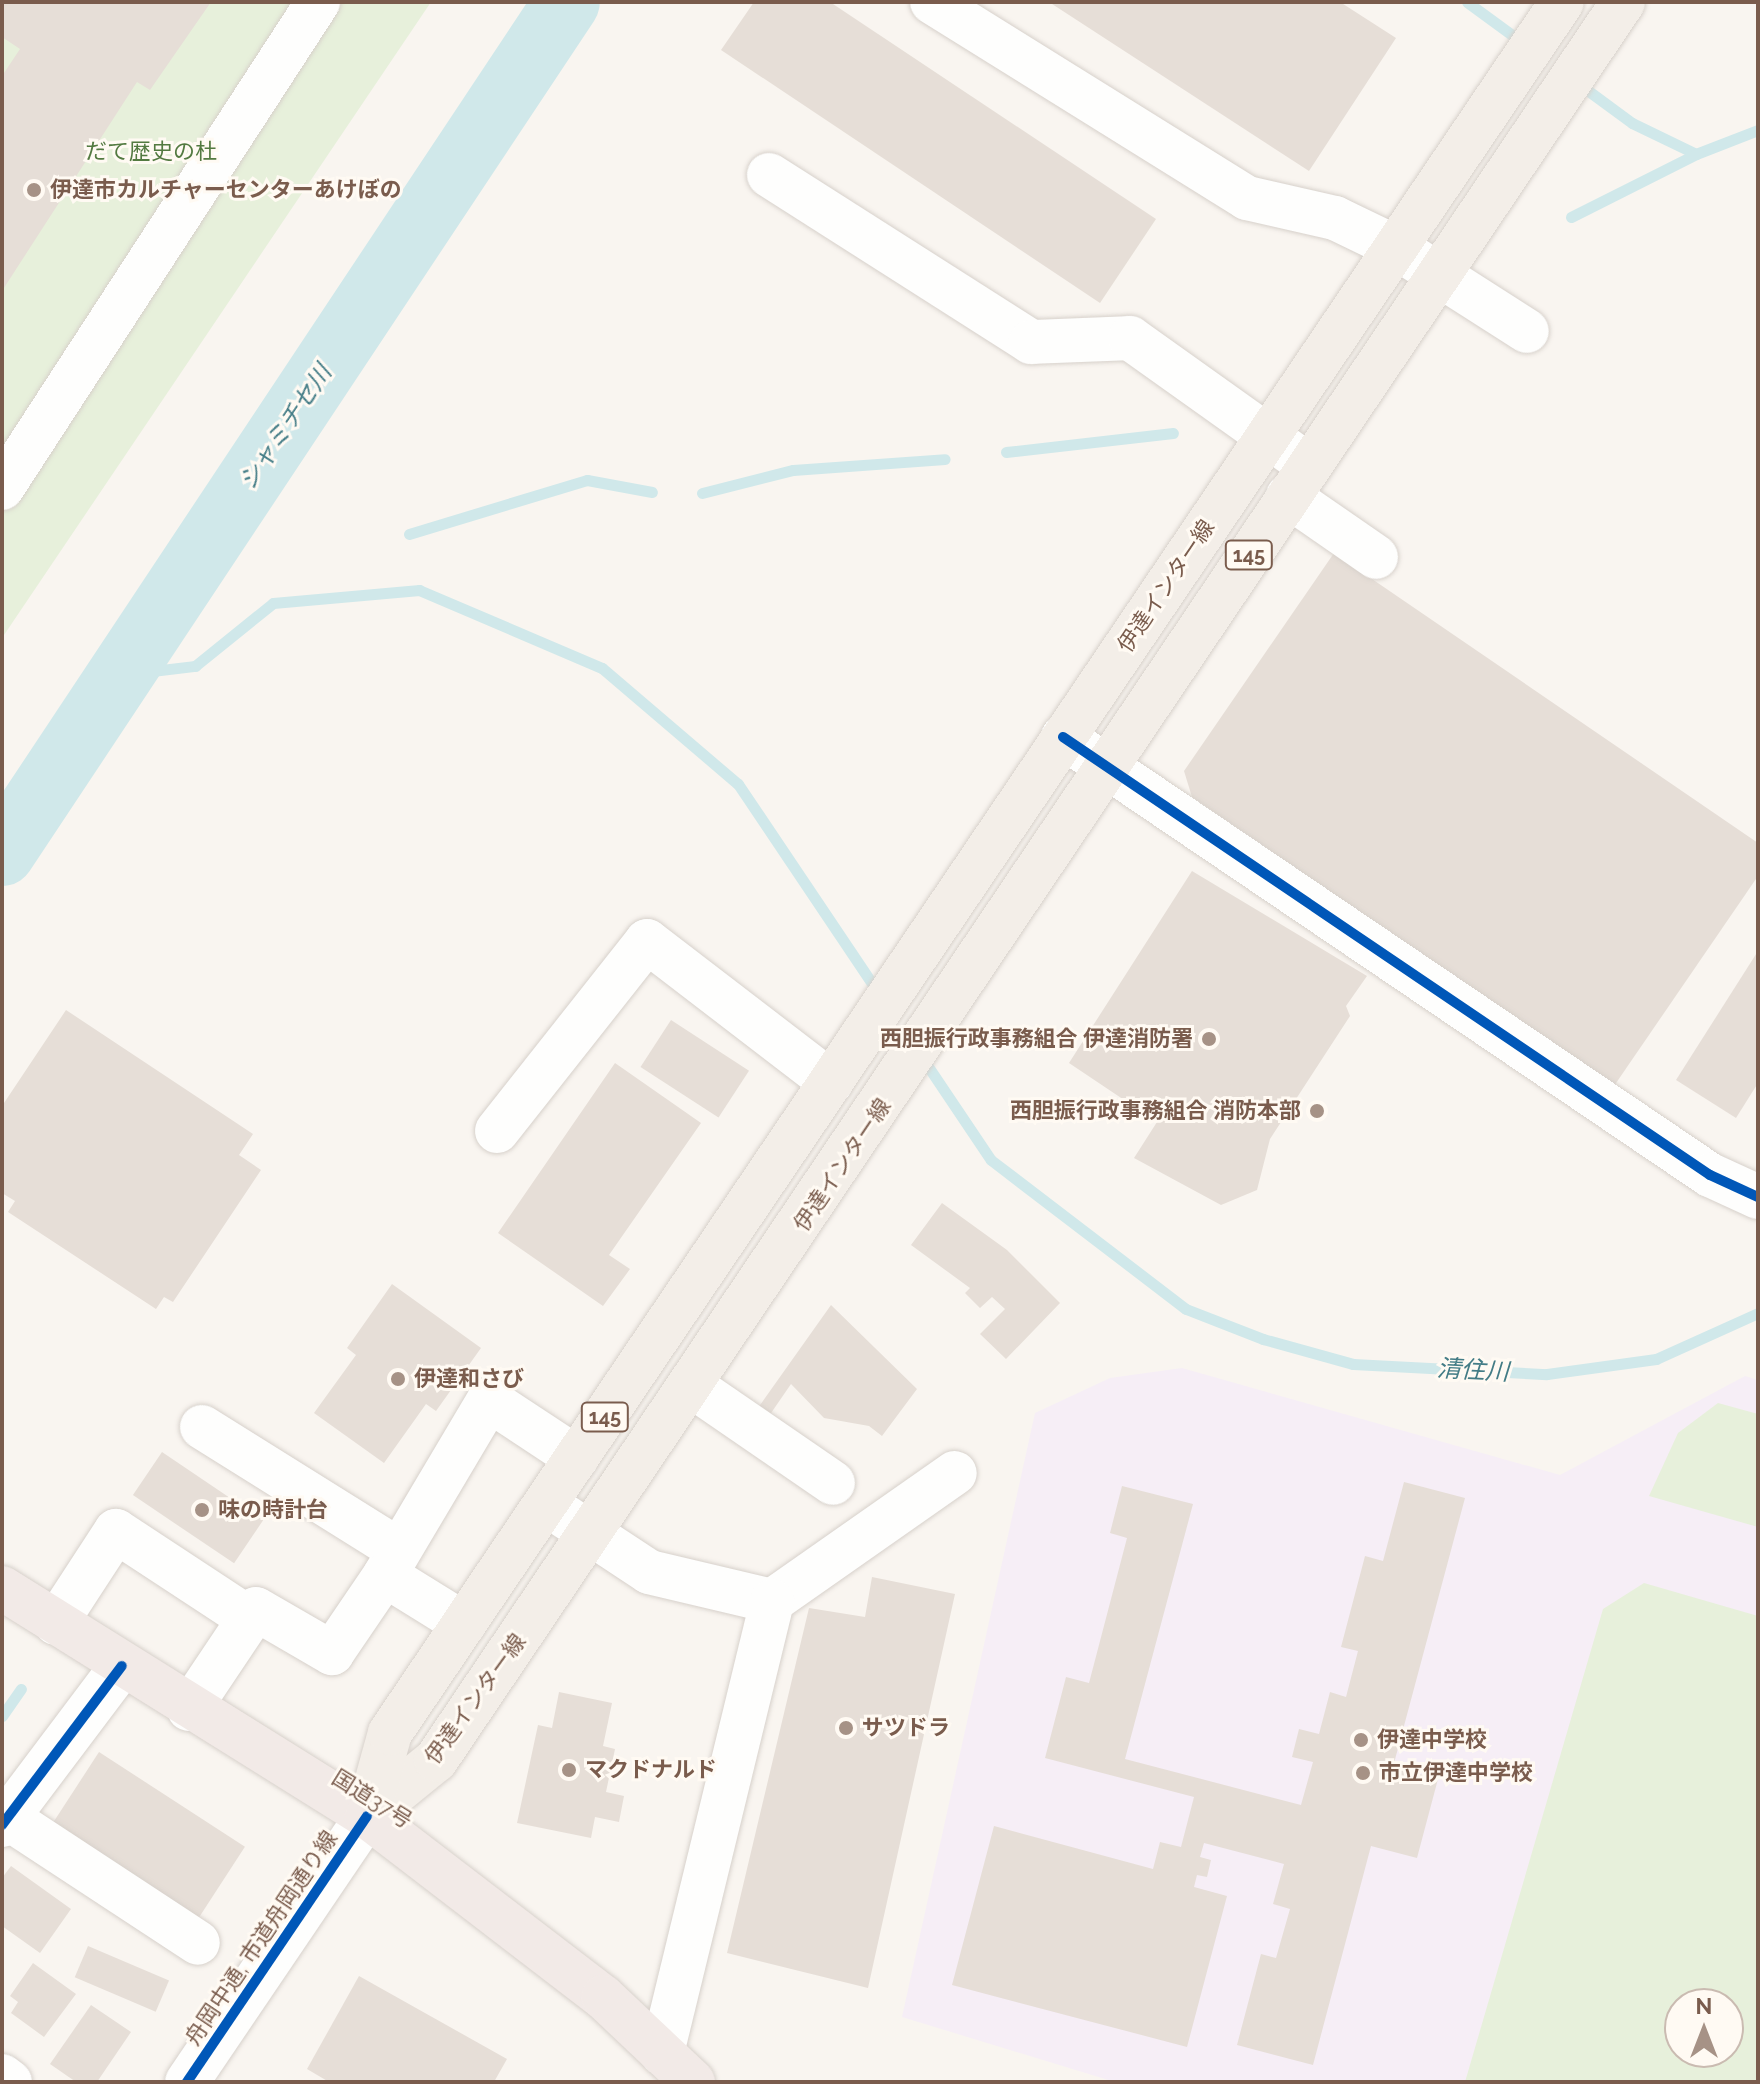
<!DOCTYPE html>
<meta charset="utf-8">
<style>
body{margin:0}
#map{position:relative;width:1760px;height:2084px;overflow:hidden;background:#f9f5f0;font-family:Raleway,"Noto Sans JP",sans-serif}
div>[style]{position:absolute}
.education>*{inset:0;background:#f6eef6}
.green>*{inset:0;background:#e7f0db}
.stream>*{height:11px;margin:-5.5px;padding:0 5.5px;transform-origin:5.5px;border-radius:5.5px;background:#d0e8ea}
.river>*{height:66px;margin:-33px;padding:0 33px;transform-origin:33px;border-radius:33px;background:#d0e8ea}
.building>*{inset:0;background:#e6ded7;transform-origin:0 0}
.roads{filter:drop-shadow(0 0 2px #d7d1cb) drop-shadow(0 0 2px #d7d1cb)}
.minor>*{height:44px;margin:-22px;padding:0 22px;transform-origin:22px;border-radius:22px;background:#fefefd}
.major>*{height:44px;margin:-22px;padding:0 22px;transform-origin:22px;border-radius:22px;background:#f3eee8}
.highway>*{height:44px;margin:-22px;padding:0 22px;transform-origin:22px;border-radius:22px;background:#f2eae7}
.cycleway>*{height:10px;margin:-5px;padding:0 5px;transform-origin:5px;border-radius:5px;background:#0057b8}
.dots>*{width:22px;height:22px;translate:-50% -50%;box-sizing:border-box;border:4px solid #fffaf3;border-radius:50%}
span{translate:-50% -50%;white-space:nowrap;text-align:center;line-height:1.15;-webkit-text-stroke:6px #fffaf3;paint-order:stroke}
.shield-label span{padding:2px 6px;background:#fffaf3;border:2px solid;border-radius:6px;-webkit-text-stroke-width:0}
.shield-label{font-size:20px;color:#7a5c4d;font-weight:700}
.park-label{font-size:22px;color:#537a41}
.poi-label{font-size:22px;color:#7a5c4d;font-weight:700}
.left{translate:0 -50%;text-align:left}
.right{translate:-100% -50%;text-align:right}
.street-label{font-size:22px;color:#7a5c4d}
.water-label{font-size:24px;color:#437c86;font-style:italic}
.frame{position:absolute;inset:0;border:4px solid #7a5c4d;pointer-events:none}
.north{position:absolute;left:1664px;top:1988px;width:80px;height:80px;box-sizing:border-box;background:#fffaf3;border:2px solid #cabbb1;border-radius:50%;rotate:0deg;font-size:22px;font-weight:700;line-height:32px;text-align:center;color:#7a5c4d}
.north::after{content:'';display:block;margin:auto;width:28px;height:36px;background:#a69286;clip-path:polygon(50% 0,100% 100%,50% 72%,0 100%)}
</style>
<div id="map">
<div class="education">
<div style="clip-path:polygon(evenodd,1182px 1368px,1560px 1475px,1745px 1376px,1758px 1380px,1758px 2082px,1115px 2082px,902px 2017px,1035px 1413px,1110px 1378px,1182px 1368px,1680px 2004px,1728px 2004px,1728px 2052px,1680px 2052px,1680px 2004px)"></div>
</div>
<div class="green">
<div style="clip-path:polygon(2px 2px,431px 2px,2px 638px)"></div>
<div style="clip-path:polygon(1718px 1403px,1758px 1414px,1758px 1527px,1649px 1496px,1678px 1433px)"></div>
<div style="clip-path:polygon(evenodd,1644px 1583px,1758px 1616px,1758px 2082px,1465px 2082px,1603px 1609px,1644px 1583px,1680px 2004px,1728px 2004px,1728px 2052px,1680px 2052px,1680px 2004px)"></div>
</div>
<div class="stream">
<div style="left:1467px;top:2px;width:69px;rotate:36.2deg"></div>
<div style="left:1579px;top:84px;width:66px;rotate:36.3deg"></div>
<div style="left:1632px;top:123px;width:71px;rotate:25.8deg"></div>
<div style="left:1696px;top:154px;width:66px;rotate:-21.2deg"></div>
<div style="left:1571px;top:217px;width:140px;rotate:-26.7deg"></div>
<div style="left:1006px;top:452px;width:168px;rotate:-6.5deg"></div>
<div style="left:702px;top:493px;width:94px;rotate:-14.2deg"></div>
<div style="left:793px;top:470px;width:152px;rotate:-4.1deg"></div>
<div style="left:409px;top:534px;width:186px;rotate:-16.9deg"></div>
<div style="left:587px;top:480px;width:66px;rotate:10.5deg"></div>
<div style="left:119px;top:675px;width:77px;rotate:-6.8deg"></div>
<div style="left:195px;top:666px;width:100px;rotate:-38.9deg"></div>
<div style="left:273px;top:603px;width:147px;rotate:-5.1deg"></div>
<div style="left:419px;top:590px;width:199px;rotate:23.1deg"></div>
<div style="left:602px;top:668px;width:179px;rotate:40.5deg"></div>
<div style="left:738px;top:784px;width:251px;rotate:56.1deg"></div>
<div style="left:921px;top:1056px;width:125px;rotate:56.1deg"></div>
<div style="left:991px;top:1160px;width:245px;rotate:37.4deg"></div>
<div style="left:1186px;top:1309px;width:83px;rotate:21.3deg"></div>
<div style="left:1263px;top:1339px;width:93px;rotate:15.5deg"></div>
<div style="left:1353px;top:1364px;width:194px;rotate:3deg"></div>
<div style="left:1547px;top:1374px;width:110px;rotate:-7.8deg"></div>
<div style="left:1656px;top:1359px;width:112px;rotate:-24.3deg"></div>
<div style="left:2px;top:1716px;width:33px;rotate:-55deg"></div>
</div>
<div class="river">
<div style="left:2px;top:853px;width:1021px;rotate:-56.42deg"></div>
</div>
<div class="building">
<div style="clip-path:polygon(2px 2px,211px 2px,150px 90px,137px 82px,2px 291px,2px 76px,20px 49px,2px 37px)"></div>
<div style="clip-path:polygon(754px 2px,830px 2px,1156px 219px,1100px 303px,721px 50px)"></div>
<div style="clip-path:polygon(1049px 2px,1340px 2px,1396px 38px,1309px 171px)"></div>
<div style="clip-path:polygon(1334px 553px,1758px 843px,1758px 876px,1614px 1086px,1192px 797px,1184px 771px)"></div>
<div style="clip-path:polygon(1192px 871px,1367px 976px,1346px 1006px,1350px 1016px,1270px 1139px,1257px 1190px,1221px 1205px,1134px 1158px,1157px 1122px,1069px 1063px)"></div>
<div style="clip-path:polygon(1758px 951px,1758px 1083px,1736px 1118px,1676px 1080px)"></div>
<div style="clip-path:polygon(66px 1010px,253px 1134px,239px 1155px,261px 1170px,173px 1302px,164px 1297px,156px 1309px,8px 1212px,15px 1201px,2px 1193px,2px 1106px)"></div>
<div style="left:671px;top:1020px;width:93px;height:56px;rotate:33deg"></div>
<div style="clip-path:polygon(615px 1063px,701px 1123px,609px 1255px,630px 1269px,603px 1306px,498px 1233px)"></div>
<div style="clip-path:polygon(942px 1203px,1007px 1250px,1060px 1303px,1006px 1359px,980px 1334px,1005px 1309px,992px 1297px,980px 1308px,965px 1293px,970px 1288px,911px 1245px)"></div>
<div style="clip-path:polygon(392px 1284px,481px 1348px,436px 1411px,426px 1404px,384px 1463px,314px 1413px,356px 1355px,347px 1348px)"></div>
<div style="clip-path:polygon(831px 1305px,917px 1389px,882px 1436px,869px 1426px,824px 1418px,791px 1384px,769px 1416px,758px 1408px)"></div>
<div style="left:162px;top:1452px;width:122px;height:52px;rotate:34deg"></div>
<div style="clip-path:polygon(1404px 1482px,1465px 1498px,1393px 1767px,1438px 1779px,1417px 1858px,1371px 1846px,1313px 2065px,1237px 2045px,1261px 1954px,1276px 1958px,1290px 1909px,1273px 1904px,1284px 1864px,1204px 1843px,1200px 1857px,1211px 1860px,1207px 1877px,1197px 1875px,1194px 1887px,1227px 1896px,1187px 2047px,952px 1985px,994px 1826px,1153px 1869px,1160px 1842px,1181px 1847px,1194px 1797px,1045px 1758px,1066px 1677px,1089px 1683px,1127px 1538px,1110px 1533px,1122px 1486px,1193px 1504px,1125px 1759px,1301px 1805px,1313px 1762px,1292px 1757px,1299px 1729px,1319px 1734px,1330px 1692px,1346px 1697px,1358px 1651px,1341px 1647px,1365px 1556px,1383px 1561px)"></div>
<div style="clip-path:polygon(872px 1577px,955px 1594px,868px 1988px,727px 1953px,809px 1608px,865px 1617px)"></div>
<div style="clip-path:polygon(559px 1692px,612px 1703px,603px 1746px,615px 1749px,606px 1792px,624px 1796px,619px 1822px,595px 1817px,591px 1838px,517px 1823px,538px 1725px,552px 1728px)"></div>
<div style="left:99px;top:1752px;width:174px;height:91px;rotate:33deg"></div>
<div style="clip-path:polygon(11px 1866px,71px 1909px,40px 1953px,2px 1926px,2px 1878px)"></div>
<div style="left:88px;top:1946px;width:88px;height:34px;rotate:23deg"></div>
<div style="clip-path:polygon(33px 1963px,76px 1994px,44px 2037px,11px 2013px,18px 2002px,10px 1996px)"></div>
<div style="clip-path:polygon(359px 1976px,507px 2059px,494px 2082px,329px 2082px,307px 2069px)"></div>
<div style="clip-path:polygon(91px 2005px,131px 2032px,97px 2082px,76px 2082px,50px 2064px)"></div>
</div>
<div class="roads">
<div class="minor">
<div style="left:932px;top:2px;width:371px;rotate:31.9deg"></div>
<div style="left:1247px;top:198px;width:90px;rotate:12.8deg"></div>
<div style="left:1335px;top:218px;width:69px;rotate:25.8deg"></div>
<div style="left:1397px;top:248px;width:154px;rotate:32.6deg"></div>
<div style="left:769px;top:175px;width:311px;rotate:32.5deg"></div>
<div style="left:1031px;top:342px;width:99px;rotate:-2.3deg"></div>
<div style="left:1130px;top:338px;width:219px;rotate:35.5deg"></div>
<div style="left:2px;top:488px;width:580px;rotate:-56.97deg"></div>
<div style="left:1288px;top:496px;width:107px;rotate:34.7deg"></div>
<div style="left:1063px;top:737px;width:781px;rotate:34.1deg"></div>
<div style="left:1710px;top:1175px;width:53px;rotate:24.6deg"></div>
<div style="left:497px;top:1131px;width:242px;rotate:-51.7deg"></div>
<div style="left:647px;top:941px;width:232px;rotate:37.5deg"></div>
<div style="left:692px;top:1386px;width:171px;rotate:34.5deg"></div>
<div style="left:202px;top:1427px;width:232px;rotate:32deg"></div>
<div style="left:546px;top:1504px;width:123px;rotate:33.4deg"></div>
<div style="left:649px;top:1572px;width:126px;rotate:13.3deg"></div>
<div style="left:772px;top:1601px;width:223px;rotate:-35deg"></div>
<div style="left:385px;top:1575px;width:204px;rotate:-59.3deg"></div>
<div style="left:489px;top:1400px;width:105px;rotate:33.4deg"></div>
<div style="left:56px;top:1623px;width:110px;rotate:-56.9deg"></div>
<div style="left:116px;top:1531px;width:160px;rotate:33.3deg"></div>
<div style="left:189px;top:1709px;width:120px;rotate:-56.2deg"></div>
<div style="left:256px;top:1609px;width:88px;rotate:30.1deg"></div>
<div style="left:332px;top:1653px;width:94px;rotate:-55.8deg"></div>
<div style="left:385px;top:1575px;width:93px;rotate:31.8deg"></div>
<div style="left:8px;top:1818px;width:227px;rotate:33.3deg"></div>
<div style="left:2px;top:1825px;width:199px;rotate:-53deg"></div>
<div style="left:662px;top:2053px;width:465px;rotate:-76.3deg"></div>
<div style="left:2px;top:2076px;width:10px;rotate:37deg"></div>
<div style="left:187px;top:2082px;width:321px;rotate:-55.9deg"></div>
</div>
<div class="major">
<div style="left:367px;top:1816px;width:89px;rotate:-39.1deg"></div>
<div style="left:436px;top:1760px;width:2121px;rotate:-55.97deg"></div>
<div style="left:367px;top:1816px;width:86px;rotate:-74.5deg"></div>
<div style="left:390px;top:1733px;width:2090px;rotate:-55.9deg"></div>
</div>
<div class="highway">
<div style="left:2px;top:1588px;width:430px;rotate:32deg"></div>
<div style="left:367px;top:1816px;width:297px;rotate:37.5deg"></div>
<div style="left:603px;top:1997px;width:124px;rotate:43.4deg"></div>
</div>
</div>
<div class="cycleway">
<div style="left:1063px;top:737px;width:781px;rotate:34.1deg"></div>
<div style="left:1710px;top:1175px;width:53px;rotate:24.6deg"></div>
<div style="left:2px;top:1825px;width:199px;rotate:-53deg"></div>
<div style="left:187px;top:2082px;width:321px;rotate:-55.9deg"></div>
</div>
<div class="dots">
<div style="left:34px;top:190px;background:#a69286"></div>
<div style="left:1209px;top:1039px;background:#a69286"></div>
<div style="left:1317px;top:1111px;background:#a69286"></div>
<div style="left:398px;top:1379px;background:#a69286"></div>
<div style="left:202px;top:1510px;background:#a69286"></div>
<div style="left:846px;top:1728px;background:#a69286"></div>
<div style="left:1361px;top:1740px;background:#a69286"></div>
<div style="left:569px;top:1770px;background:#a69286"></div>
<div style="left:1363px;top:1773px;background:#a69286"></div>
</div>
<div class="shield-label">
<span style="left:1249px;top:555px">145</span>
<span style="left:605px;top:1417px">145</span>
</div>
<div class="park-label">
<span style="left:151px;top:152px">だて歴史の杜</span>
</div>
<div class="poi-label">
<span class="left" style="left:50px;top:190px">伊達市カルチャーセンターあけぼの</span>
<span class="right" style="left:1193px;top:1039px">西胆振行政事務組合 伊達消防署</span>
<span class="right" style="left:1301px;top:1111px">西胆振行政事務組合 消防本部</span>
<span class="left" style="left:414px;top:1379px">伊達和さび</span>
<span class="left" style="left:218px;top:1510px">味の時計台</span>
<span class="left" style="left:862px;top:1728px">サツドラ</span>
<span class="left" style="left:1377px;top:1740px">伊達中学校</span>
<span class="left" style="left:585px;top:1770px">マクドナルド</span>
<span class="left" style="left:1379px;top:1773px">市立伊達中学校</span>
</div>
<div class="street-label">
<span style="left:1166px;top:586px;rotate:-56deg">伊達インター線</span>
<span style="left:842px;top:1165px;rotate:-56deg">伊達インター線</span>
<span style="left:475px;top:1699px;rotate:-54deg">伊達インター線</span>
<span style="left:372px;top:1799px;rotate:32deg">国道37号</span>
<span style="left:261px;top:1938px;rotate:-56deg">舟岡中通, 市道舟岡通り線</span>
</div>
<div class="water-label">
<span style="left:285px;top:427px;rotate:-56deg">シャミチセ川</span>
<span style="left:1473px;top:1370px;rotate:3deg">清住川</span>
</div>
<div class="frame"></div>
<div class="north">N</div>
</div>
